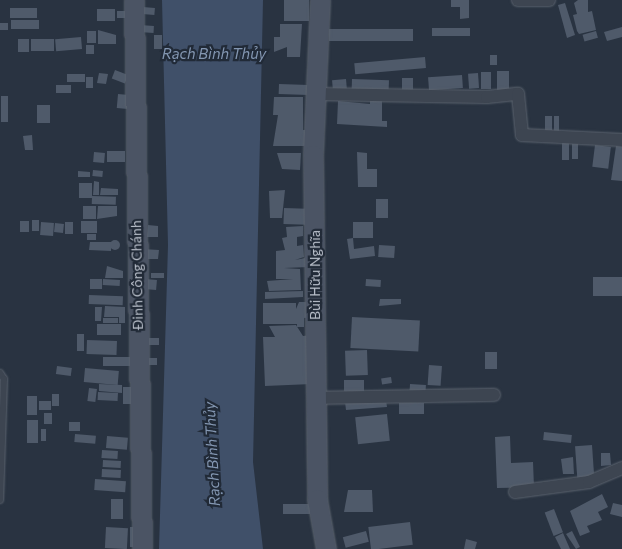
<!DOCTYPE html>
<meta charset="utf-8">
<style>
body{margin:0}
#map{position:relative;width:622px;height:549px;overflow:hidden;background:#293341;font-family:Commissioner,sans-serif}
div>[style]{position:absolute}
.water>*{inset:0;background:#405069}
.building>*{inset:0;background:#4f5a6a;transform-origin:0 0}
.round{border-radius:50%}
.roads{filter:drop-shadow(0 0 1px #5b636e) drop-shadow(0 0 1px #5b636e)}
.lane>*{height:6px;margin:-3px;padding:0 3px;transform-origin:3px;border-radius:3px;background:#3d4551}
.street>*{height:12px;margin:-6px;padding:0 6px;transform-origin:6px;border-radius:6px;background:#3d4551}
.secondary>*{height:19px;margin:-9.5px;padding:0 9.5px;transform-origin:9.5px;border-radius:9.5px;background:#4b5464}
span{translate:-50% -50%;white-space:nowrap;text-align:center;line-height:1.15;-webkit-text-stroke:4.5px #212a37;paint-order:stroke}
.street-label{font-size:14px;color:#bac0cb}
.water-label{font-size:15px;color:#8396b1;font-style:italic}
</style>
<div id="map">
<div class="water">
<div style="clip-path:polygon(162px 0,263px 0,253px 462px,263px 549px,159px 549px,168px 245px)"></div>
</div>
<div class="building">
<div style="left:284px;top:0;width:25px;height:21px"></div>
<div style="clip-path:polygon(451px 0,469px 0,469px 18px,460px 19px,460px 7px,451px 7px)"></div>
<div style="clip-path:polygon(578px 0,588px 0,588px 12px,592px 11px,596px 30px,579px 34px,577px 31px,573px 15px,577px 14px,574px 3px)"></div>
<div style="clip-path:polygon(565px 3px,575px 35px,567px 38px,558px 5px)"></div>
<div style="left:143px;top:7px;width:12px;height:7px;rotate:5deg"></div>
<div style="left:10px;top:8px;width:27px;height:10px"></div>
<div style="left:115px;top:9px;width:12px;height:18px;rotate:90deg"></div>
<div style="left:117px;top:11px;width:9px;height:7px"></div>
<div style="left:11px;top:20px;width:28px;height:9px"></div>
<div style="left:0;top:23px;width:8px;height:7px"></div>
<div style="clip-path:polygon(280px 24px,302px 24px,300px 57px,287px 57px,287px 47px,274px 52px,274px 37px,280px 37px)"></div>
<div style="left:140px;top:25px;width:14px;height:7px;rotate:4deg"></div>
<div style="clip-path:polygon(622px 27px,622px 37px,607px 41px,604px 32px)"></div>
<div style="left:432px;top:28px;width:38px;height:8px"></div>
<div style="left:329px;top:29px;width:84px;height:12px"></div>
<div style="clip-path:polygon(98px 30px,116px 35px,116px 44px,98px 44px)"></div>
<div style="left:87px;top:31px;width:9px;height:12px"></div>
<div style="left:596px;top:31px;width:7px;height:14px;rotate:74deg"></div>
<div style="left:154px;top:35px;width:8px;height:14px"></div>
<div style="left:81px;top:37px;width:12px;height:26px;rotate:85deg"></div>
<div style="left:18px;top:39px;width:11px;height:13px"></div>
<div style="left:31px;top:39px;width:23px;height:12px"></div>
<div style="left:86px;top:45px;width:8px;height:9px"></div>
<div style="left:490px;top:55px;width:7px;height:10px"></div>
<div style="left:425px;top:57px;width:11px;height:71px;rotate:85deg"></div>
<div style="left:115px;top:70px;width:14px;height:9px;rotate:21deg"></div>
<div style="left:497px;top:71px;width:12px;height:22px"></div>
<div style="left:481px;top:72px;width:10px;height:17px"></div>
<div style="clip-path:polygon(99px 73px,108px 74px,106px 84px,97px 83px)"></div>
<div style="left:478px;top:73px;width:15px;height:10px;rotate:86deg"></div>
<div style="left:67px;top:74px;width:18px;height:8px"></div>
<div style="left:462px;top:75px;width:13px;height:34px;rotate:86deg"></div>
<div style="left:86px;top:77px;width:7px;height:11px"></div>
<div style="left:402px;top:78px;width:11px;height:15px"></div>
<div style="left:346px;top:79px;width:11px;height:14px;rotate:85deg"></div>
<div style="left:352px;top:79px;width:37px;height:13px;rotate:2deg"></div>
<div style="left:279px;top:84px;width:30px;height:10px;rotate:2deg"></div>
<div style="left:56px;top:85px;width:15px;height:8px"></div>
<div style="left:118px;top:94px;width:11px;height:14px;rotate:5deg"></div>
<div style="left:1px;top:96px;width:7px;height:26px"></div>
<div style="clip-path:polygon(274px 97px,303px 97px,303px 130px,308px 130px,308px 146px,273px 146px,278px 115px,273px 115px)"></div>
<div style="clip-path:polygon(338px 101px,370px 104px,370px 101px,382px 101px,382px 121px,387px 121px,387px 127px,337px 124px)"></div>
<div style="left:37px;top:105px;width:13px;height:18px"></div>
<div style="left:545px;top:116px;width:7px;height:14px"></div>
<div style="left:554px;top:116px;width:5px;height:17px"></div>
<div style="clip-path:polygon(32px 135px,33px 150px,25px 150px,23px 136px)"></div>
<div style="left:562px;top:143px;width:7px;height:17px"></div>
<div style="left:572px;top:144px;width:6px;height:15px"></div>
<div style="left:595px;top:145px;width:16px;height:22px;rotate:7deg"></div>
<div style="clip-path:polygon(616px 146px,622px 147px,622px 181px,611px 180px)"></div>
<div style="left:107px;top:151px;width:18px;height:11px"></div>
<div style="left:94px;top:152px;width:11px;height:10px;rotate:5deg"></div>
<div style="clip-path:polygon(357px 152px,367px 153px,367px 169px,377px 169px,377px 187px,358px 187px)"></div>
<div style="clip-path:polygon(277px 153px,301px 153px,300px 170px,282px 169px)"></div>
<div style="left:93px;top:170px;width:10px;height:6px;rotate:6deg"></div>
<div style="clip-path:polygon(78px 171px,90px 172px,90px 177px,78px 177px)"></div>
<div style="clip-path:polygon(94px 181px,99px 182px,99px 195px,93px 195px)"></div>
<div style="left:79px;top:183px;width:13px;height:15px"></div>
<div style="clip-path:polygon(101px 188px,118px 189px,118px 195px,100px 195px)"></div>
<div style="clip-path:polygon(285px 190px,282px 218px,270px 218px,269px 191px)"></div>
<div style="left:92px;top:196px;width:24px;height:8px;rotate:2deg"></div>
<div style="left:376px;top:199px;width:12px;height:19px"></div>
<div style="left:83px;top:206px;width:13px;height:13px"></div>
<div style="clip-path:polygon(98px 206px,117px 206px,117px 216px,97px 219px)"></div>
<div style="left:284px;top:208px;width:23px;height:16px;rotate:2deg"></div>
<div style="left:32px;top:220px;width:7px;height:11px"></div>
<div style="left:20px;top:221px;width:9px;height:11px"></div>
<div style="left:81px;top:221px;width:16px;height:12px"></div>
<div style="left:41px;top:222px;width:13px;height:13px;rotate:4deg"></div>
<div style="left:65px;top:222px;width:8px;height:12px"></div>
<div style="left:353px;top:222px;width:20px;height:16px"></div>
<div style="left:55px;top:223px;width:9px;height:9px;rotate:6deg"></div>
<div style="clip-path:polygon(148px 225px,158px 226px,158px 237px,147px 237px)"></div>
<div style="clip-path:polygon(303px 226px,303px 236px,297px 237px,297px 246px,303px 245px,304px 257px,295px 260px,305px 258px,309px 267px,284px 268px,300px 269px,301px 290px,269px 291px,267px 281px,293px 279px,276px 279px,276px 251px,285px 250px,282px 238px,287px 237px,286px 227px)"></div>
<div style="left:87px;top:234px;width:9px;height:6px"></div>
<div style="clip-path:polygon(353px 238px,354px 249px,374px 246px,375px 256px,350px 259px,347px 239px)"></div>
<div class="round" style="left:110px;top:240px;width:10px;height:10px"></div>
<div style="clip-path:polygon(90px 242px,111px 242px,111px 251px,89px 250px)"></div>
<div style="left:379px;top:245px;width:16px;height:12px;rotate:4deg"></div>
<div style="clip-path:polygon(143px 249px,159px 250px,158px 259px,143px 259px)"></div>
<div style="clip-path:polygon(107px 266px,123px 271px,123px 278px,105px 278px)"></div>
<div style="left:151px;top:273px;width:13px;height:5px"></div>
<div style="left:622px;top:277px;width:19px;height:29px;rotate:90deg"></div>
<div style="left:90px;top:279px;width:12px;height:10px"></div>
<div style="left:103px;top:279px;width:17px;height:6px;rotate:3deg"></div>
<div style="left:145px;top:279px;width:12px;height:10px;rotate:5deg"></div>
<div style="left:366px;top:279px;width:15px;height:7px;rotate:4deg"></div>
<div style="clip-path:polygon(303px 291px,303px 297px,265px 299px,265px 292px)"></div>
<div style="left:89px;top:295px;width:34px;height:9px;rotate:2deg"></div>
<div style="clip-path:polygon(380px 299px,401px 299px,401px 304px,379px 306px)"></div>
<div style="clip-path:polygon(299px 302px,307px 302px,312px 317px,304px 318px,304px 327px,297px 327px,297px 324px,263px 324px,263px 303px,296px 303px,296px 309px)"></div>
<div style="clip-path:polygon(105px 306px,125px 307px,125px 323px,119px 323px,119px 317px,104px 317px)"></div>
<div style="clip-path:polygon(95px 307px,102px 307px,101px 321px,95px 321px)"></div>
<div style="left:352px;top:317px;width:68px;height:31px;rotate:3deg"></div>
<div style="left:103px;top:318px;width:15px;height:5px"></div>
<div style="left:97px;top:324px;width:24px;height:11px"></div>
<div style="clip-path:polygon(296px 325px,303px 336px,311px 335px,312px 384px,265px 386px,263px 337px,275px 337px,269px 326px)"></div>
<div style="left:77px;top:334px;width:7px;height:17px"></div>
<div style="left:146px;top:338px;width:13px;height:7px"></div>
<div style="left:87px;top:340px;width:30px;height:14px;rotate:2deg"></div>
<div style="left:367px;top:350px;width:25px;height:22px;rotate:88deg"></div>
<div style="left:485px;top:352px;width:12px;height:17px"></div>
<div style="left:103px;top:357px;width:27px;height:9px"></div>
<div style="left:144px;top:358px;width:13px;height:7px"></div>
<div style="left:429px;top:365px;width:13px;height:20px;rotate:4deg"></div>
<div style="left:57px;top:366px;width:15px;height:8px;rotate:8deg"></div>
<div style="left:85px;top:368px;width:34px;height:14px;rotate:5deg"></div>
<div style="left:391px;top:377px;width:6px;height:10px;rotate:81deg"></div>
<div style="left:364px;top:380px;width:12px;height:20px;rotate:90deg"></div>
<div style="clip-path:polygon(99px 384px,122px 385px,122px 393px,99px 391px)"></div>
<div style="left:410px;top:384px;width:16px;height:8px;rotate:4deg"></div>
<div style="left:123px;top:387px;width:8px;height:17px"></div>
<div style="left:89px;top:388px;width:8px;height:13px;rotate:7deg"></div>
<div style="left:98px;top:392px;width:20px;height:8px;rotate:3deg"></div>
<div style="left:52px;top:394px;width:7px;height:12px"></div>
<div style="left:27px;top:396px;width:10px;height:19px"></div>
<div style="clip-path:polygon(386px 400px,387px 407px,346px 410px,345px 402px)"></div>
<div style="left:51px;top:401px;width:9px;height:12px;rotate:90deg"></div>
<div style="left:399px;top:403px;width:25px;height:11px"></div>
<div style="left:44px;top:413px;width:8px;height:11px"></div>
<div style="left:387px;top:414px;width:27px;height:32px;rotate:84deg"></div>
<div style="left:27px;top:420px;width:11px;height:23px"></div>
<div style="left:69px;top:422px;width:11px;height:9px"></div>
<div style="left:41px;top:429px;width:5px;height:12px"></div>
<div style="left:544px;top:432px;width:28px;height:8px;rotate:6deg"></div>
<div style="left:75px;top:434px;width:21px;height:8px;rotate:5deg"></div>
<div style="left:107px;top:436px;width:21px;height:12px;rotate:5deg"></div>
<div style="clip-path:polygon(510px 436px,511px 463px,533px 462px,534px 487px,497px 488px,495px 437px)"></div>
<div style="left:592px;top:445px;width:32px;height:17px;rotate:86deg"></div>
<div style="left:102px;top:450px;width:16px;height:8px;rotate:4deg"></div>
<div style="clip-path:polygon(601px 453px,610px 453px,611px 465px,601px 466px)"></div>
<div style="clip-path:polygon(573px 457px,574px 474px,563px 474px,561px 459px)"></div>
<div style="left:103px;top:460px;width:18px;height:7px;rotate:3deg"></div>
<div style="left:102px;top:469px;width:19px;height:8px;rotate:3deg"></div>
<div style="left:95px;top:479px;width:31px;height:11px;rotate:4deg"></div>
<div style="clip-path:polygon(348px 490px,372px 490px,373px 512px,344px 512px)"></div>
<div style="clip-path:polygon(602px 494px,608px 507px,598px 512px,602px 520px,587px 526px,590px 532px,580px 536px,570px 511px)"></div>
<div style="left:111px;top:499px;width:12px;height:20px"></div>
<div style="clip-path:polygon(613px 503px,622px 505px,622px 517px,610px 514px)"></div>
<div style="left:310px;top:504px;width:10px;height:27px;rotate:90deg"></div>
<div style="left:554px;top:509px;width:25px;height:10px;rotate:69deg"></div>
<div style="left:410px;top:522px;width:23px;height:42px;rotate:83deg"></div>
<div style="left:106px;top:527px;width:22px;height:21px;rotate:3deg"></div>
<div style="left:130px;top:527px;width:5px;height:20px"></div>
<div style="left:366px;top:531px;width:11px;height:24px;rotate:75deg"></div>
<div style="clip-path:polygon(572px 531px,580px 547px,576px 549px,566px 534px)"></div>
<div style="clip-path:polygon(563px 533px,570px 549px,561px 549px,555px 537px)"></div>
<div style="clip-path:polygon(466px 539px,477px 542px,475px 549px,464px 549px)"></div>
</div>
<div class="roads">
<div class="lane">
<div style="left:0;top:373px;width:7px;rotate:56deg"></div>
<div style="left:4px;top:379px;width:121px;rotate:91.9deg"></div>
</div>
<div class="street">
<div style="left:518px;top:0;width:31px"></div>
<div style="left:316px;top:94px;width:171px;rotate:1deg"></div>
<div style="left:487px;top:97px;width:31px;rotate:-6deg"></div>
<div style="left:518px;top:94px;width:41px;rotate:84.4deg"></div>
<div style="left:522px;top:135px;width:100px;rotate:2.9deg"></div>
<div style="left:316px;top:398px;width:178px;rotate:-1deg"></div>
<div style="left:515px;top:492px;width:75px;rotate:-7.7deg"></div>
<div style="left:589px;top:482px;width:36px;rotate:-23deg"></div>
</div>
<div class="secondary">
<div style="left:134px;top:0;width:549px;rotate:89.17deg"></div>
<div style="left:320px;top:0;width:155px;rotate:92.6deg"></div>
<div style="left:313px;top:155px;width:344px;rotate:89.3deg"></div>
<div style="left:317px;top:499px;width:51px;rotate:79.8deg"></div>
</div>
</div>
<div class="street-label">
<span style="left:137px;top:275px;rotate:-91deg">Đinh Công Chánh</span>
<span style="left:315px;top:275px;rotate:-90deg">Bùi Hữu Nghĩa</span>
</div>
<div class="water-label">
<span style="left:214px;top:54px">Rạch Bình Thủy</span>
<span style="left:212px;top:454px;rotate:-93deg">Rạch Bình Thủy</span>
</div>
</div>
